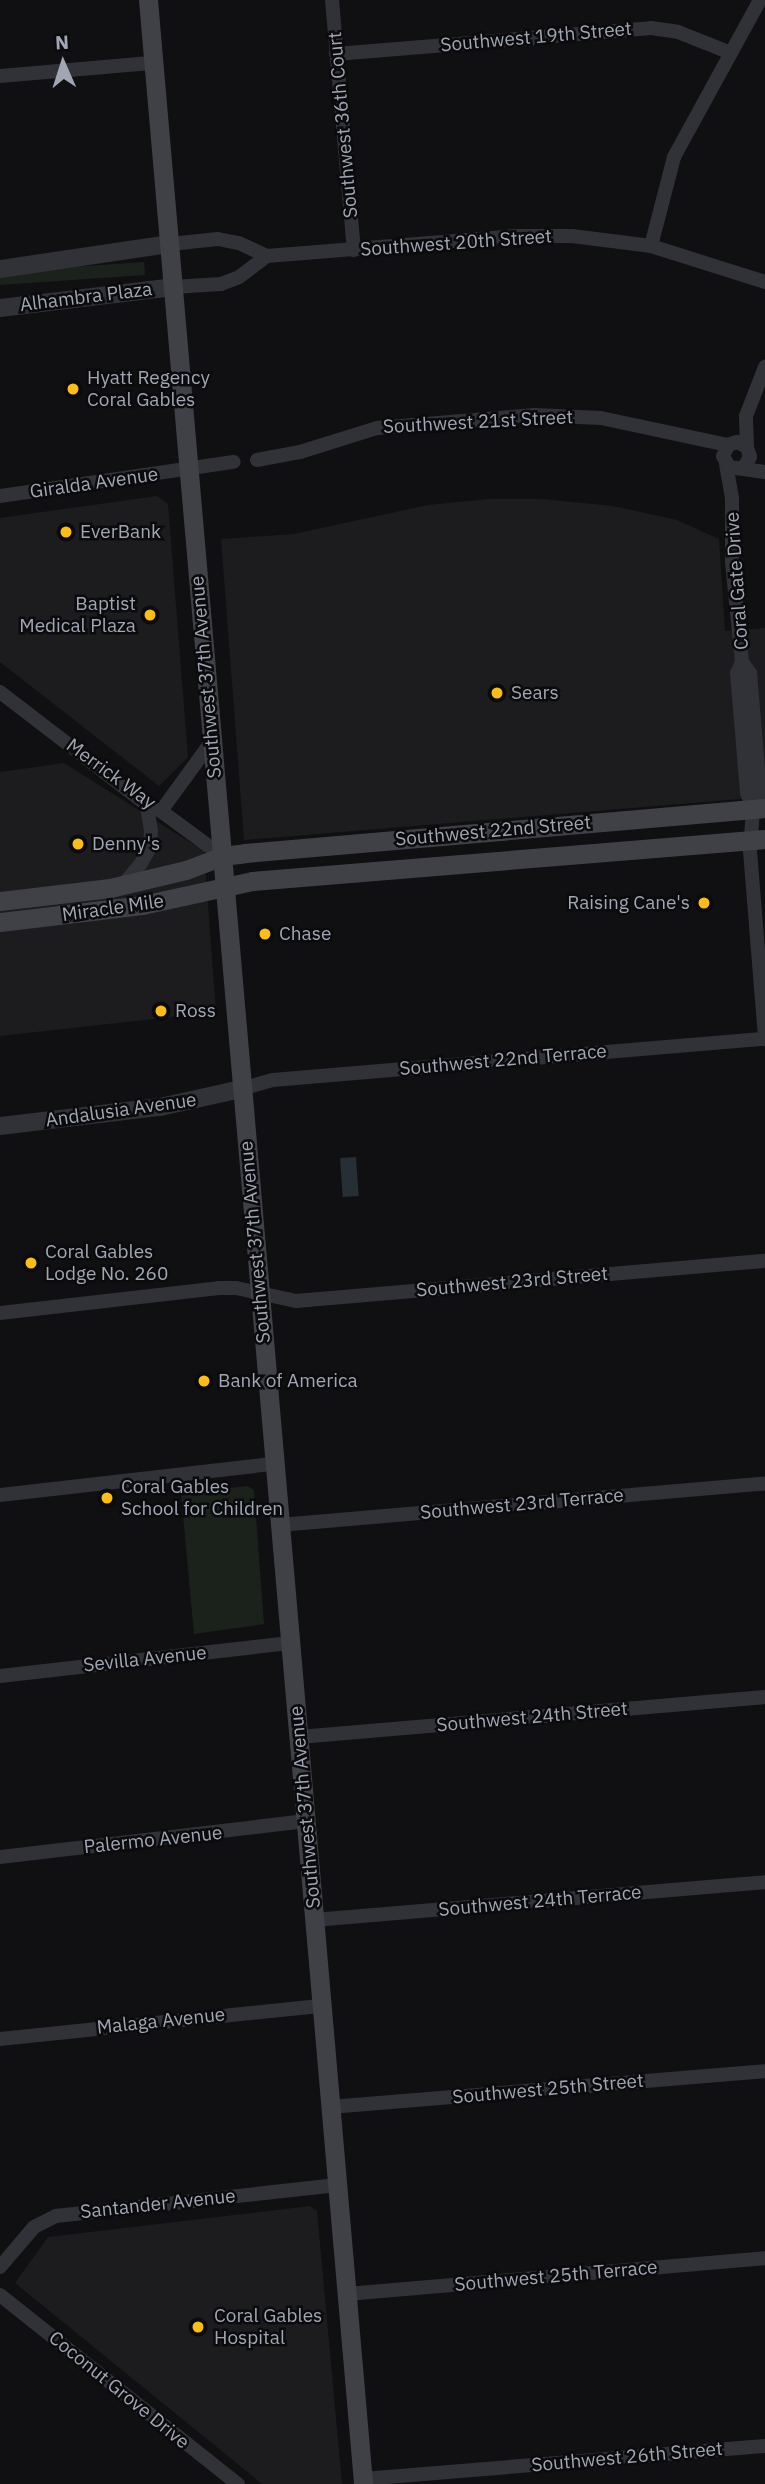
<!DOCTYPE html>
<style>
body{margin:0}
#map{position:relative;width:765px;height:2484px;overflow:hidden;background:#101012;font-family:"IBM Plex Sans",sans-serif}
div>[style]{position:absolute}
.built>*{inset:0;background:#1c1c1f}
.green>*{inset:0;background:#1b221c;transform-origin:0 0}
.water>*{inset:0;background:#262e36;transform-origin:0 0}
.minor>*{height:14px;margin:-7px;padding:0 7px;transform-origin:7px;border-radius:7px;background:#313237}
.tertiary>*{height:18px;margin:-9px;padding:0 9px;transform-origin:9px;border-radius:9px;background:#313237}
.secondary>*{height:19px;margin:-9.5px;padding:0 9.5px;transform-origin:9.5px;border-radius:9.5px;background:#3f4147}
.dots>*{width:19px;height:19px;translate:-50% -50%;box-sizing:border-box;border:4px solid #0b0b0d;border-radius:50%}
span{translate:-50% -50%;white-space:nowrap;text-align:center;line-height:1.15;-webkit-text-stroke:5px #0b0b0d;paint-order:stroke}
.street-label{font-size:19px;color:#a1a6b4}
.poi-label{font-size:19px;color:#a1a6b4}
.left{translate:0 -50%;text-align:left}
.right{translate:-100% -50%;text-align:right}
.north{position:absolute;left:28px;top:28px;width:70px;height:70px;-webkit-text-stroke:5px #0b0b0d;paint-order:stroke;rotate:357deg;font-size:19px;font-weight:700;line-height:28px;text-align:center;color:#a1a6b4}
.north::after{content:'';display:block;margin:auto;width:24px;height:32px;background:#a1a6b4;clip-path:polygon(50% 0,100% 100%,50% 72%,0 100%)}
</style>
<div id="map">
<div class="built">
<div style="clip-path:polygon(157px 496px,168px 504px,188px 757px,159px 786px,0 662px,0 518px)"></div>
<div style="clip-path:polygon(489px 499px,542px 499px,613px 506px,677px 520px,719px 539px,725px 631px,765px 628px,765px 797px,244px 840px,221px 539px,294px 534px,428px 505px)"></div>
<div style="clip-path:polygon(64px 763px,204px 851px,216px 1012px,0 1036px,0 772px)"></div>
<div style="clip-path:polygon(310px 2206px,317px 2211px,342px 2484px,262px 2484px,15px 2283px,48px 2237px)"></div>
</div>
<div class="green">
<div style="left:144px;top:262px;width:13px;height:146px;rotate:86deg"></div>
<div style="clip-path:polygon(247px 1486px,254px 1490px,264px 1624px,194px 1634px,181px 1493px)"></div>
</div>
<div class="water">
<div style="left:356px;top:1157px;width:39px;height:16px;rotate:86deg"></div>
</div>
<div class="minor">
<div style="left:332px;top:0;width:251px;rotate:85deg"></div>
<div style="left:336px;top:54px;width:316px;rotate:-4.7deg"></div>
<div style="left:651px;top:28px;width:27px;rotate:8deg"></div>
<div style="left:678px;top:32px;width:57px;rotate:21.6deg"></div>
<div style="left:0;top:76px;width:154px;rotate:-4.9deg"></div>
<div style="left:170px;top:244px;width:48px;rotate:-5.9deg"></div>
<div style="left:218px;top:239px;width:21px;rotate:11deg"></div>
<div style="left:239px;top:243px;width:31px;rotate:25deg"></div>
<div style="left:267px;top:256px;width:248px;rotate:-4.6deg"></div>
<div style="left:514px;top:236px;width:58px"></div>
<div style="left:572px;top:236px;width:80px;rotate:7.2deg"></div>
<div style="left:651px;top:246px;width:120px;rotate:17.5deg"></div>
<div style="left:651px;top:246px;width:92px;rotate:-75.5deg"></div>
<div style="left:674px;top:157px;width:179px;rotate:-61.3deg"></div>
<div style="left:173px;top:287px;width:48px;rotate:-3.6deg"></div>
<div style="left:221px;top:284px;width:19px;rotate:-21deg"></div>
<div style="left:239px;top:277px;width:35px;rotate:-37deg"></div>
<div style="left:747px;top:447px;width:31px;rotate:-92deg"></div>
<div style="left:746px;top:416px;width:53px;rotate:-68.8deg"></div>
<div style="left:257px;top:460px;width:44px;rotate:-10.5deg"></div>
<div style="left:300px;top:452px;width:81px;rotate:-17.3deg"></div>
<div style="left:377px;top:428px;width:158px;rotate:-4.7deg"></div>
<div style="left:534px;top:415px;width:67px;rotate:2.6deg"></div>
<div style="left:601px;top:418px;width:130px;rotate:12deg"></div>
<div style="left:726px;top:464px;width:36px;rotate:80deg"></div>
<div style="left:732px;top:499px;width:63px;rotate:90deg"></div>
<div style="left:732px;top:562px;width:100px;rotate:84.3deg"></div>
<div style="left:742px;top:662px;width:12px;rotate:114deg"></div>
<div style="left:737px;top:673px;width:120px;rotate:85.2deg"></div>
<div style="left:747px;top:793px;width:17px;rotate:69deg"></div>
<div style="left:744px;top:467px;width:12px;rotate:-59deg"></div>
<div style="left:750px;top:457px;width:10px;rotate:-107deg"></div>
<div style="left:747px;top:447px;width:11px;rotate:-153deg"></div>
<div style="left:737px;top:442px;width:9px;rotate:162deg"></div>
<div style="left:728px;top:445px;width:12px;rotate:114deg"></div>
<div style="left:723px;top:456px;width:13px;rotate:61deg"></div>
<div style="left:729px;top:467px;width:36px;rotate:8deg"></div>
<div style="left:0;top:496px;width:236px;rotate:-8.3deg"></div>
<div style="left:742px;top:662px;width:14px;rotate:54deg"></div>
<div style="left:750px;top:673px;width:119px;rotate:85.2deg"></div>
<div style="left:760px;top:792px;width:18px;rotate:112deg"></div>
<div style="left:753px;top:809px;width:42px;rotate:94.1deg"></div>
<div style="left:750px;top:851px;width:189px;rotate:85.4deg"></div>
<div style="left:0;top:692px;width:185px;rotate:37.5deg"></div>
<div style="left:147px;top:805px;width:15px;rotate:23deg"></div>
<div style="left:161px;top:811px;width:76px;rotate:36.4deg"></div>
<div style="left:161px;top:811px;width:87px;rotate:-53.9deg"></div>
<div style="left:123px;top:885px;width:26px;rotate:-50deg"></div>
<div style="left:140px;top:865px;width:20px;rotate:-60deg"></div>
<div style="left:150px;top:848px;width:17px;rotate:-87deg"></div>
<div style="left:151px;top:831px;width:26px;rotate:-99deg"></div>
<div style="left:241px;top:1089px;width:33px;rotate:-16deg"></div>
<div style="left:273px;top:1080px;width:494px;rotate:-4.8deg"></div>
<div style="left:0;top:1313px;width:220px;rotate:-6.5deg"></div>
<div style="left:219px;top:1288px;width:17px"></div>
<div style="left:236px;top:1288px;width:61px;rotate:12.2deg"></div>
<div style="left:296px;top:1301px;width:471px;rotate:-4.9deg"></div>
<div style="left:0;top:1495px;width:276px;rotate:-6.5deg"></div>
<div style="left:280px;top:1525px;width:487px;rotate:-4.9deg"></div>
<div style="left:0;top:1676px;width:292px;rotate:-6.5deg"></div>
<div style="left:299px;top:1737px;width:468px;rotate:-4.9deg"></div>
<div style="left:0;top:1857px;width:308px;rotate:-6.7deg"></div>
<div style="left:314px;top:1920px;width:453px;rotate:-4.8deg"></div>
<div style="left:0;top:2039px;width:324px;rotate:-5.9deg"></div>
<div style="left:330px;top:2107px;width:436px;rotate:-4.7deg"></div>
<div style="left:0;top:2267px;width:52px;rotate:-49.6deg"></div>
<div style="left:34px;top:2227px;width:25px;rotate:-27deg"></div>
<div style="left:56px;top:2216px;width:283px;rotate:-6.3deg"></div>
<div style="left:347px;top:2294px;width:420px;rotate:-4.9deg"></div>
<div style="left:0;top:2295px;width:304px;rotate:38.5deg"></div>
<div style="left:363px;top:2479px;width:403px;rotate:-4.7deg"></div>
</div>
<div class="tertiary">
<div style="left:0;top:269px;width:172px;rotate:-8.4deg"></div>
<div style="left:0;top:308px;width:174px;rotate:-6.9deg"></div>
<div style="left:0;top:1126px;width:161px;rotate:-6.8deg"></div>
<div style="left:160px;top:1107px;width:83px;rotate:-12.5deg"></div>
</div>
<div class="secondary">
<div style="left:148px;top:0;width:2493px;rotate:85.05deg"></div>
<div style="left:0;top:901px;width:111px;rotate:-6.7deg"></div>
<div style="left:110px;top:888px;width:78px;rotate:-13.3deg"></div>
<div style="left:186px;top:870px;width:39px;rotate:-21deg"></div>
<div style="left:222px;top:856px;width:23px;rotate:-7deg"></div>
<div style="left:245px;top:853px;width:522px;rotate:-4.95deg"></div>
<div style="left:0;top:922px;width:143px;rotate:-6.8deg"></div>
<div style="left:142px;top:905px;width:113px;rotate:-12.3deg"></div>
<div style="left:252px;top:881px;width:515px;rotate:-4.68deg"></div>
</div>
<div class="dots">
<div style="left:73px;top:389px;background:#fbbc20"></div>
<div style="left:66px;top:532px;background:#fbbc20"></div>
<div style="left:150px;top:615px;background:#fbbc20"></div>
<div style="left:497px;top:693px;background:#fbbc20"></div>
<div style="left:78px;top:844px;background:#fbbc20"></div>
<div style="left:704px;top:903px;background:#fbbc20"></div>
<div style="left:265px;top:934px;background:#fbbc20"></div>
<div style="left:161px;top:1011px;background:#fbbc20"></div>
<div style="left:31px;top:1263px;background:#fbbc20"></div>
<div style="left:204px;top:1381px;background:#fbbc20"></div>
<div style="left:107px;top:1498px;background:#fbbc20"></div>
<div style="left:198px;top:2327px;background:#fbbc20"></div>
</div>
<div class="street-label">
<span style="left:536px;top:37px;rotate:-5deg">Southwest 19th Street</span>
<span style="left:343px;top:125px;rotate:-95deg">Southwest 36th Court</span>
<span style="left:456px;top:243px;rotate:-4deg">Southwest 20th Street</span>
<span style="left:86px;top:297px;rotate:-7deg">Alhambra Plaza</span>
<span style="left:478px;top:422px;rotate:-3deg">Southwest 21st Street</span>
<span style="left:94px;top:483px;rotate:-8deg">Giralda Avenue</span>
<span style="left:737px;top:581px;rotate:-94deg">Coral Gate Drive</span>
<span style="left:206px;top:677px;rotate:-95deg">Southwest 37th Avenue</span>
<span style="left:111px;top:774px;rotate:36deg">Merrick Way</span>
<span style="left:493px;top:831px;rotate:-5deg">Southwest 22nd Street</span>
<span style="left:113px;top:908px;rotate:-8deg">Miracle Mile</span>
<span style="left:503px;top:1060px;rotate:-5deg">Southwest 22nd Terrace</span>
<span style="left:121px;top:1110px;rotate:-8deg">Andalusia Avenue</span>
<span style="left:255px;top:1242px;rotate:-95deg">Southwest 37th Avenue</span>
<span style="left:512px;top:1282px;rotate:-5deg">Southwest 23rd Street</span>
<span style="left:522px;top:1504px;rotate:-5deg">Southwest 23rd Terrace</span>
<span style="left:145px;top:1659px;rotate:-6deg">Sevilla Avenue</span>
<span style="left:532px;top:1717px;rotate:-5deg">Southwest 24th Street</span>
<span style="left:305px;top:1807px;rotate:-95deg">Southwest 37th Avenue</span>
<span style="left:153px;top:1840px;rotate:-6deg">Palermo Avenue</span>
<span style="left:540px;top:1901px;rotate:-5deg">Southwest 24th Terrace</span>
<span style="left:161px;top:2021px;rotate:-6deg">Malaga Avenue</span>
<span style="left:548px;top:2089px;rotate:-5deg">Southwest 25th Street</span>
<span style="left:158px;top:2204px;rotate:-6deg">Santander Avenue</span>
<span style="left:556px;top:2276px;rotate:-5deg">Southwest 25th Terrace</span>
<span style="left:119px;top:2390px;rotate:39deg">Coconut Grove Drive</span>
<span style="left:627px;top:2457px;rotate:-5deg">Southwest 26th Street</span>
</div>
<div class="poi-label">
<span class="left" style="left:87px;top:389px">Hyatt Regency<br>Coral Gables</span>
<span class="left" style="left:80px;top:532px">EverBank</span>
<span class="right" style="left:136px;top:615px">Baptist<br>Medical Plaza</span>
<span class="left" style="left:511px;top:693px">Sears</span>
<span class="left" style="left:92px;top:844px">Denny's</span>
<span class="right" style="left:690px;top:903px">Raising Cane's</span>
<span class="left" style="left:279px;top:934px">Chase</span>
<span class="left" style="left:175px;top:1011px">Ross</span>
<span class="left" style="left:45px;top:1263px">Coral Gables<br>Lodge No. 260</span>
<span class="left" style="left:218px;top:1381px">Bank of America</span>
<span class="left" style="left:121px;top:1498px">Coral Gables<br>School for Children</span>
<span class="left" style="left:214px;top:2327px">Coral Gables<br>Hospital</span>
</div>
<div class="north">N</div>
</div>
